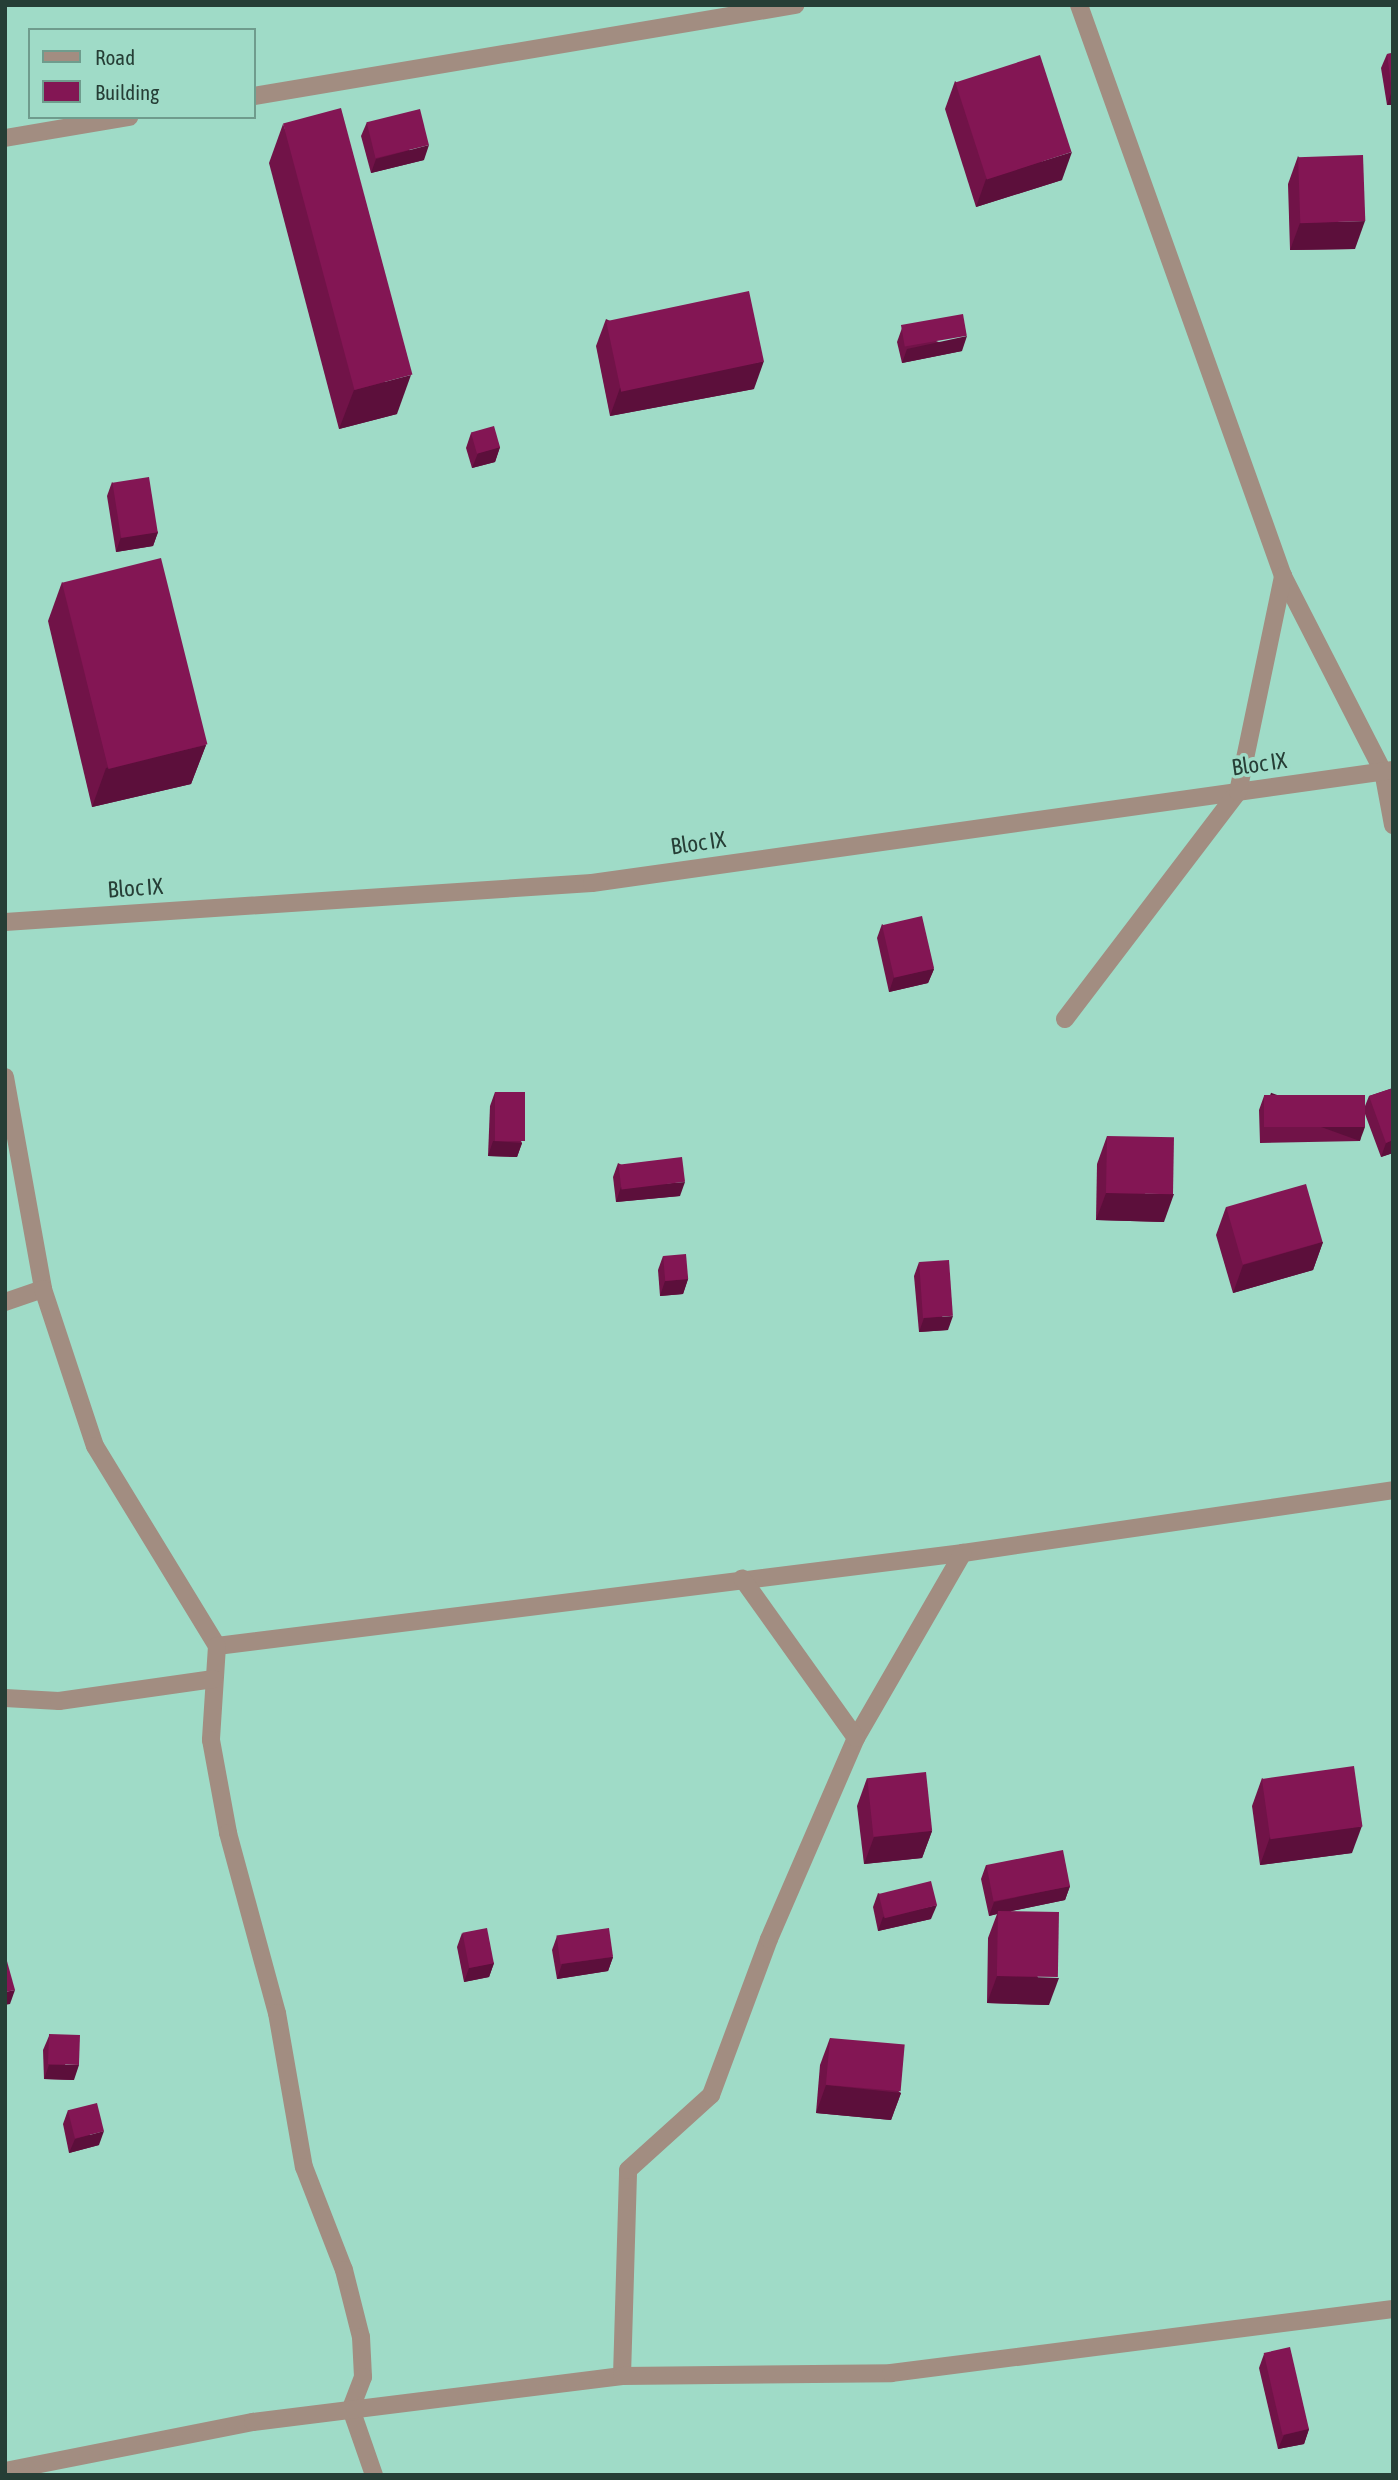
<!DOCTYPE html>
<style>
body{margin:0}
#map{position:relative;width:1398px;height:2480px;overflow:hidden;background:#9fdbc7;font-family:"Asap Condensed",sans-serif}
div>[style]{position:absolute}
.minor>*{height:18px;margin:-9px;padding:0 9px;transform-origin:9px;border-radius:9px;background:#a28d81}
.wall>*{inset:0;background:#711348}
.shaded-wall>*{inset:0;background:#5c0f3b;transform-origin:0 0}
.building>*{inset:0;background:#831654;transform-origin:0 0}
span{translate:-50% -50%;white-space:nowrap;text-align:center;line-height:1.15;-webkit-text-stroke:7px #9fdbc7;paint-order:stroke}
.street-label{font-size:23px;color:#263e36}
.frame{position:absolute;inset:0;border:7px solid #263e36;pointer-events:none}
.legend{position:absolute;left:28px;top:28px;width:228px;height:91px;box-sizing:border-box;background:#9fdbc7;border:2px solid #6f9c8d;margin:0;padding:9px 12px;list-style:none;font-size:21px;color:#263e36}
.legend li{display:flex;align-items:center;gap:14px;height:35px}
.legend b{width:35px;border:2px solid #6f9c8d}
</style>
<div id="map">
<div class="minor">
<div style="left:1079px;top:5px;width:606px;rotate:70.34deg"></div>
<div style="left:1283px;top:576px;width:219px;rotate:62.9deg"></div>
<div style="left:1383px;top:771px;width:55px;rotate:79.5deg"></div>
<div style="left:254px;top:96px;width:549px;rotate:-9.55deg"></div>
<div style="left:5px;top:138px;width:126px;rotate:-9.6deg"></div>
<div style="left:5px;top:922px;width:588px;rotate:-3.8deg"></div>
<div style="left:592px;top:883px;width:809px;rotate:-8.03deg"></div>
<div style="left:1065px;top:1019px;width:285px;rotate:-52.7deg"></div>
<div style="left:1238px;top:792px;width:221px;rotate:-78.2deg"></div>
<div style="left:5px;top:1077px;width:215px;rotate:79.8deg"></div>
<div style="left:5px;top:1302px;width:40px;rotate:-18.9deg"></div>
<div style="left:43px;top:1289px;width:165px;rotate:71.7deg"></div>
<div style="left:95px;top:1446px;width:234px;rotate:58.6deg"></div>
<div style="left:217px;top:1646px;width:752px;rotate:-7.11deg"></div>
<div style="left:963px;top:1553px;width:435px;rotate:-8.3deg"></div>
<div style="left:217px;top:1646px;width:94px;rotate:93.7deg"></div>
<div style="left:211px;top:1740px;width:95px;rotate:79.6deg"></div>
<div style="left:228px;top:1833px;width:187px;rotate:74.8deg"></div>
<div style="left:277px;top:2013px;width:156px;rotate:80.1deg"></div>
<div style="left:304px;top:2167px;width:110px;rotate:68.8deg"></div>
<div style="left:344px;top:2270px;width:69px;rotate:75.8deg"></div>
<div style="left:361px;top:2337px;width:40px;rotate:87.1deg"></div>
<div style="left:363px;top:2377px;width:34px;rotate:111deg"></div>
<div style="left:351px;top:2409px;width:70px;rotate:70.8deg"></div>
<div style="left:5px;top:1698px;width:54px;rotate:3.2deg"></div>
<div style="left:59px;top:1701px;width:156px;rotate:-8.1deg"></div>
<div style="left:856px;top:1738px;width:214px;rotate:-60deg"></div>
<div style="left:622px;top:2376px;width:206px;rotate:-88.3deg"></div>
<div style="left:628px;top:2170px;width:112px;rotate:-42.1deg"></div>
<div style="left:711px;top:2095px;width:166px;rotate:-69.6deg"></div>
<div style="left:769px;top:1939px;width:219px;rotate:-66.6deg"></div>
<div style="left:856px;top:1738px;width:196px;rotate:-125.5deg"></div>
<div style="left:5px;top:2471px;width:253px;rotate:-11.2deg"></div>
<div style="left:253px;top:2422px;width:372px;rotate:-7.1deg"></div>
<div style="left:622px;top:2376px;width:269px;rotate:-0.6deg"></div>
<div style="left:891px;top:2373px;width:506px;rotate:-7.27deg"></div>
</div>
<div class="wall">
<div style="clip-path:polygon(1393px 53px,1393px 105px,1387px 105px,1381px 68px,1387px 54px)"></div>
<div style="clip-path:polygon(955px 81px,1062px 180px,976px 207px,945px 109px)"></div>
<div style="clip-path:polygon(367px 122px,424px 160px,371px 173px,361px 136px)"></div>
<div style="clip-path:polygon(283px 124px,397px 414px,339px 429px,269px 163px)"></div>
<div style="clip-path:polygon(1298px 156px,1355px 249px,1290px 250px,1288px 184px)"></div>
<div style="clip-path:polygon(606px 319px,754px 389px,610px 416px,596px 346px)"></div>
<div style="clip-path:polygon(902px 328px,962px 351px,902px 363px,897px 342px)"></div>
<div style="clip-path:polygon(471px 433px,500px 447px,495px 462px,472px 468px,466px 448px)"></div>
<div style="clip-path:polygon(112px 482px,158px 532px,153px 546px,116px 552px,107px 496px)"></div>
<div style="clip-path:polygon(62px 582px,206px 745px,191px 784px,92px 807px,48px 621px)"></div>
<div style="clip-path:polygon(882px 924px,934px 969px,928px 983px,889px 992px,877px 938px)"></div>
<div style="clip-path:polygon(1393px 1088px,1393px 1153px,1381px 1157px,1365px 1114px,1360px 1141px,1260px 1143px,1259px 1110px,1264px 1096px,1365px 1106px,1369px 1096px)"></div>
<div style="clip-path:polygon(495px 1092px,522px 1143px,517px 1157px,488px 1156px,490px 1106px)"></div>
<div style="clip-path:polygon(1107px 1136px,1164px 1222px,1096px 1220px,1097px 1164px)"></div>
<div style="clip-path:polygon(618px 1163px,680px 1196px,616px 1202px,613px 1177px)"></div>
<div style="clip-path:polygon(1226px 1207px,1323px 1242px,1313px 1270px,1233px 1293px,1216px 1235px)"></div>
<div style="clip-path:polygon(663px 1256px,688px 1279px,683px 1294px,660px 1296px,658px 1270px)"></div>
<div style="clip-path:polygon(919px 1262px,948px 1330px,919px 1332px,914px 1276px)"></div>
<div style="clip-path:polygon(867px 1778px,932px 1831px,922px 1858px,864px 1864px,857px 1806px)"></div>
<div style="clip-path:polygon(1262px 1778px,1352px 1853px,1260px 1865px,1252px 1806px)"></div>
<div style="clip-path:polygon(986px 1865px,1070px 1886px,1065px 1900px,1011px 1911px,1049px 2005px,987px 2003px,988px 1938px,997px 1914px,989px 1916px,981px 1879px)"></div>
<div style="clip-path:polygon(878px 1893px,931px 1919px,878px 1931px,873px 1907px)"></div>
<div style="clip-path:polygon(462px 1933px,494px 1963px,489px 1977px,464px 1982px,457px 1947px)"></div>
<div style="clip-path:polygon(557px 1936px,613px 1957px,608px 1971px,557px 1979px,552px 1950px)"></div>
<div style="clip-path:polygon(49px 2036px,74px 2080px,44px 2079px,43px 2050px)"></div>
<div style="clip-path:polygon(830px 2038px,901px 2093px,891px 2120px,816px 2113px,820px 2065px)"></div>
<div style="clip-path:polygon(68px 2110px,99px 2145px,69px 2153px,63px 2124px)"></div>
<div style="clip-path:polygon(1264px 2354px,1309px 2429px,1304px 2444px,1278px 2449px,1259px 2368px)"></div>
</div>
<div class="shaded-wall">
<div style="clip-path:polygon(1392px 91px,1393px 91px,1393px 105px,1387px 105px)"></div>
<div style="clip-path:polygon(429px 145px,424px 160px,371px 173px,376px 159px)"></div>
<div style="clip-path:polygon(1072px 152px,1062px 180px,976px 207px,986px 179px)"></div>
<div style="clip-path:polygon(1365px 221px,1355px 249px,1290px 250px,1300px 223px)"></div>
<div style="clip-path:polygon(967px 336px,962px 351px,902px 363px,907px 349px)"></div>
<div style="clip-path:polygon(764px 361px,754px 389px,610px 416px,620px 388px)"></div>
<div style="clip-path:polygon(411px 375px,397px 414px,339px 429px,354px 390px)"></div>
<div style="clip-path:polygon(500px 447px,495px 462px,472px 468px,478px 453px)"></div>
<div style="clip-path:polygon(158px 532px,153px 546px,116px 552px,121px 537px)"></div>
<div style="clip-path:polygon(206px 745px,191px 784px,92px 807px,106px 768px)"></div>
<div style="clip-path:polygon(934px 969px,928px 983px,889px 992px,894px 977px)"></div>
<div style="left:1365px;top:1127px;width:15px;height:100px;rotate:110deg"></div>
<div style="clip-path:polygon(1393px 1140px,1393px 1153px,1381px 1157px,1386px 1143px)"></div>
<div style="clip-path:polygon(493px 1141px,522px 1143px,517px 1157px,488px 1156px)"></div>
<div style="clip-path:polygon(685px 1182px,680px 1196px,616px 1202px,621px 1187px)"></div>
<div style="clip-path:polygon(1106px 1193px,1174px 1194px,1164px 1222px,1096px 1220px)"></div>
<div style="clip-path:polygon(1323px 1242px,1313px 1270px,1233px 1293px,1243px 1265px)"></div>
<div style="clip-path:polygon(688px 1279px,683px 1294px,660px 1296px,665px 1281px)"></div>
<div style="clip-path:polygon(953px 1316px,948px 1330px,919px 1332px,924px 1318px)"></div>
<div style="clip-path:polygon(1362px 1826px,1352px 1853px,1260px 1865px,1270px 1837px)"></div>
<div style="clip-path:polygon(932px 1831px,922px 1858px,864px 1864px,874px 1837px)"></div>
<div style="clip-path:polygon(1070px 1886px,1065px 1900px,998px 1914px,998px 1911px,997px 1914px,989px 1916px,994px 1902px)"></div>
<div style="clip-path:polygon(937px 1905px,931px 1919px,878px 1931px,883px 1917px)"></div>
<div style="clip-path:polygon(613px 1957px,608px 1971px,557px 1979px,562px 1964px)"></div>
<div style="clip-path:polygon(494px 1963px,489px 1977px,464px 1982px,469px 1968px)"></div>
<div style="clip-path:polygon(997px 1976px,1059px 1978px,1049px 2005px,987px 2003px)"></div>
<div style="clip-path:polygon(15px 1990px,10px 2004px,5px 2005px,5px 1992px)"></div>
<div style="clip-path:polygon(49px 2065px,79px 2065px,74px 2080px,44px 2079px)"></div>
<div style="clip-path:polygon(826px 2085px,901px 2093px,891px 2120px,816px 2113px)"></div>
<div style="clip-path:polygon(104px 2131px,99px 2145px,69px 2153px,75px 2139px)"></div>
<div style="clip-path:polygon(1309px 2429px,1304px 2444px,1278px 2449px,1284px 2435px)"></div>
</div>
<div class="building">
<div style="clip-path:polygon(1393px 53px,1393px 91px,1392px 91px,1387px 54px)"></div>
<div style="left:1040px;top:55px;width:102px;height:89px;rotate:72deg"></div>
<div style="left:341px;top:108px;width:276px;height:60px;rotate:75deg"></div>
<div style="left:420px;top:109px;width:37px;height:55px;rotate:76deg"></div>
<div style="left:1363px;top:155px;width:66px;height:65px;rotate:88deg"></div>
<div style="left:749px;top:291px;width:72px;height:146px;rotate:78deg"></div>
<div style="left:963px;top:314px;width:22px;height:63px;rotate:80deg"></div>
<div style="left:494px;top:426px;width:22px;height:24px;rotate:74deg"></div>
<div style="left:149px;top:477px;width:56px;height:37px;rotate:81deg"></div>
<div style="left:161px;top:558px;width:192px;height:102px;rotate:76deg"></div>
<div style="left:922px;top:916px;width:54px;height:41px;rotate:77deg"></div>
<div style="clip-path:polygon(1393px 1088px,1393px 1140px,1386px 1143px,1369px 1096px)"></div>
<div style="left:495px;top:1092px;width:30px;height:49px"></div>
<div style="left:1365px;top:1095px;width:32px;height:101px;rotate:90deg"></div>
<div style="left:1107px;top:1136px;width:67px;height:57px;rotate:1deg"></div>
<div style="left:682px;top:1157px;width:25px;height:64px;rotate:83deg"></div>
<div style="left:1306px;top:1184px;width:60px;height:83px;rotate:74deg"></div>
<div style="left:686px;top:1254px;width:25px;height:23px;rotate:85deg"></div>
<div style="left:949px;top:1260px;width:56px;height:30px;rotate:86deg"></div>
<div style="left:1354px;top:1766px;width:61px;height:93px;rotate:82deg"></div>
<div style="left:926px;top:1772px;width:59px;height:59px;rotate:84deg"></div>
<div style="left:1063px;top:1850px;width:37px;height:78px;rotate:79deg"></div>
<div style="left:931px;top:1881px;width:25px;height:54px;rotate:76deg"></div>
<div style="left:998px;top:1911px;width:61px;height:65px;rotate:1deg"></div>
<div style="left:487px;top:1928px;width:36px;height:25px;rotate:79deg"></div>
<div style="left:609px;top:1928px;width:29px;height:53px;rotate:82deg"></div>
<div style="clip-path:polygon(5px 1954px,15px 1990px,5px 1992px)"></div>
<div style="left:80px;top:2035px;width:30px;height:31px;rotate:92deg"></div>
<div style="left:830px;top:2038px;width:75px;height:47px;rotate:5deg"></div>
<div style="left:97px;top:2103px;width:29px;height:30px;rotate:76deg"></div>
<div style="left:1290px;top:2347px;width:84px;height:27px;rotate:77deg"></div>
</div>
<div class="street-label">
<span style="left:1259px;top:764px;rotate:-8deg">Bloc IX</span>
<span style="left:698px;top:843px;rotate:-8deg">Bloc IX</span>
<span style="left:135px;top:888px;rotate:-4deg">Bloc IX</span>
</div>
<div class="frame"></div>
<ul class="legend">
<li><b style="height:9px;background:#a28d81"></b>Road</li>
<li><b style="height:19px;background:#831654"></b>Building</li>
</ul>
</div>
